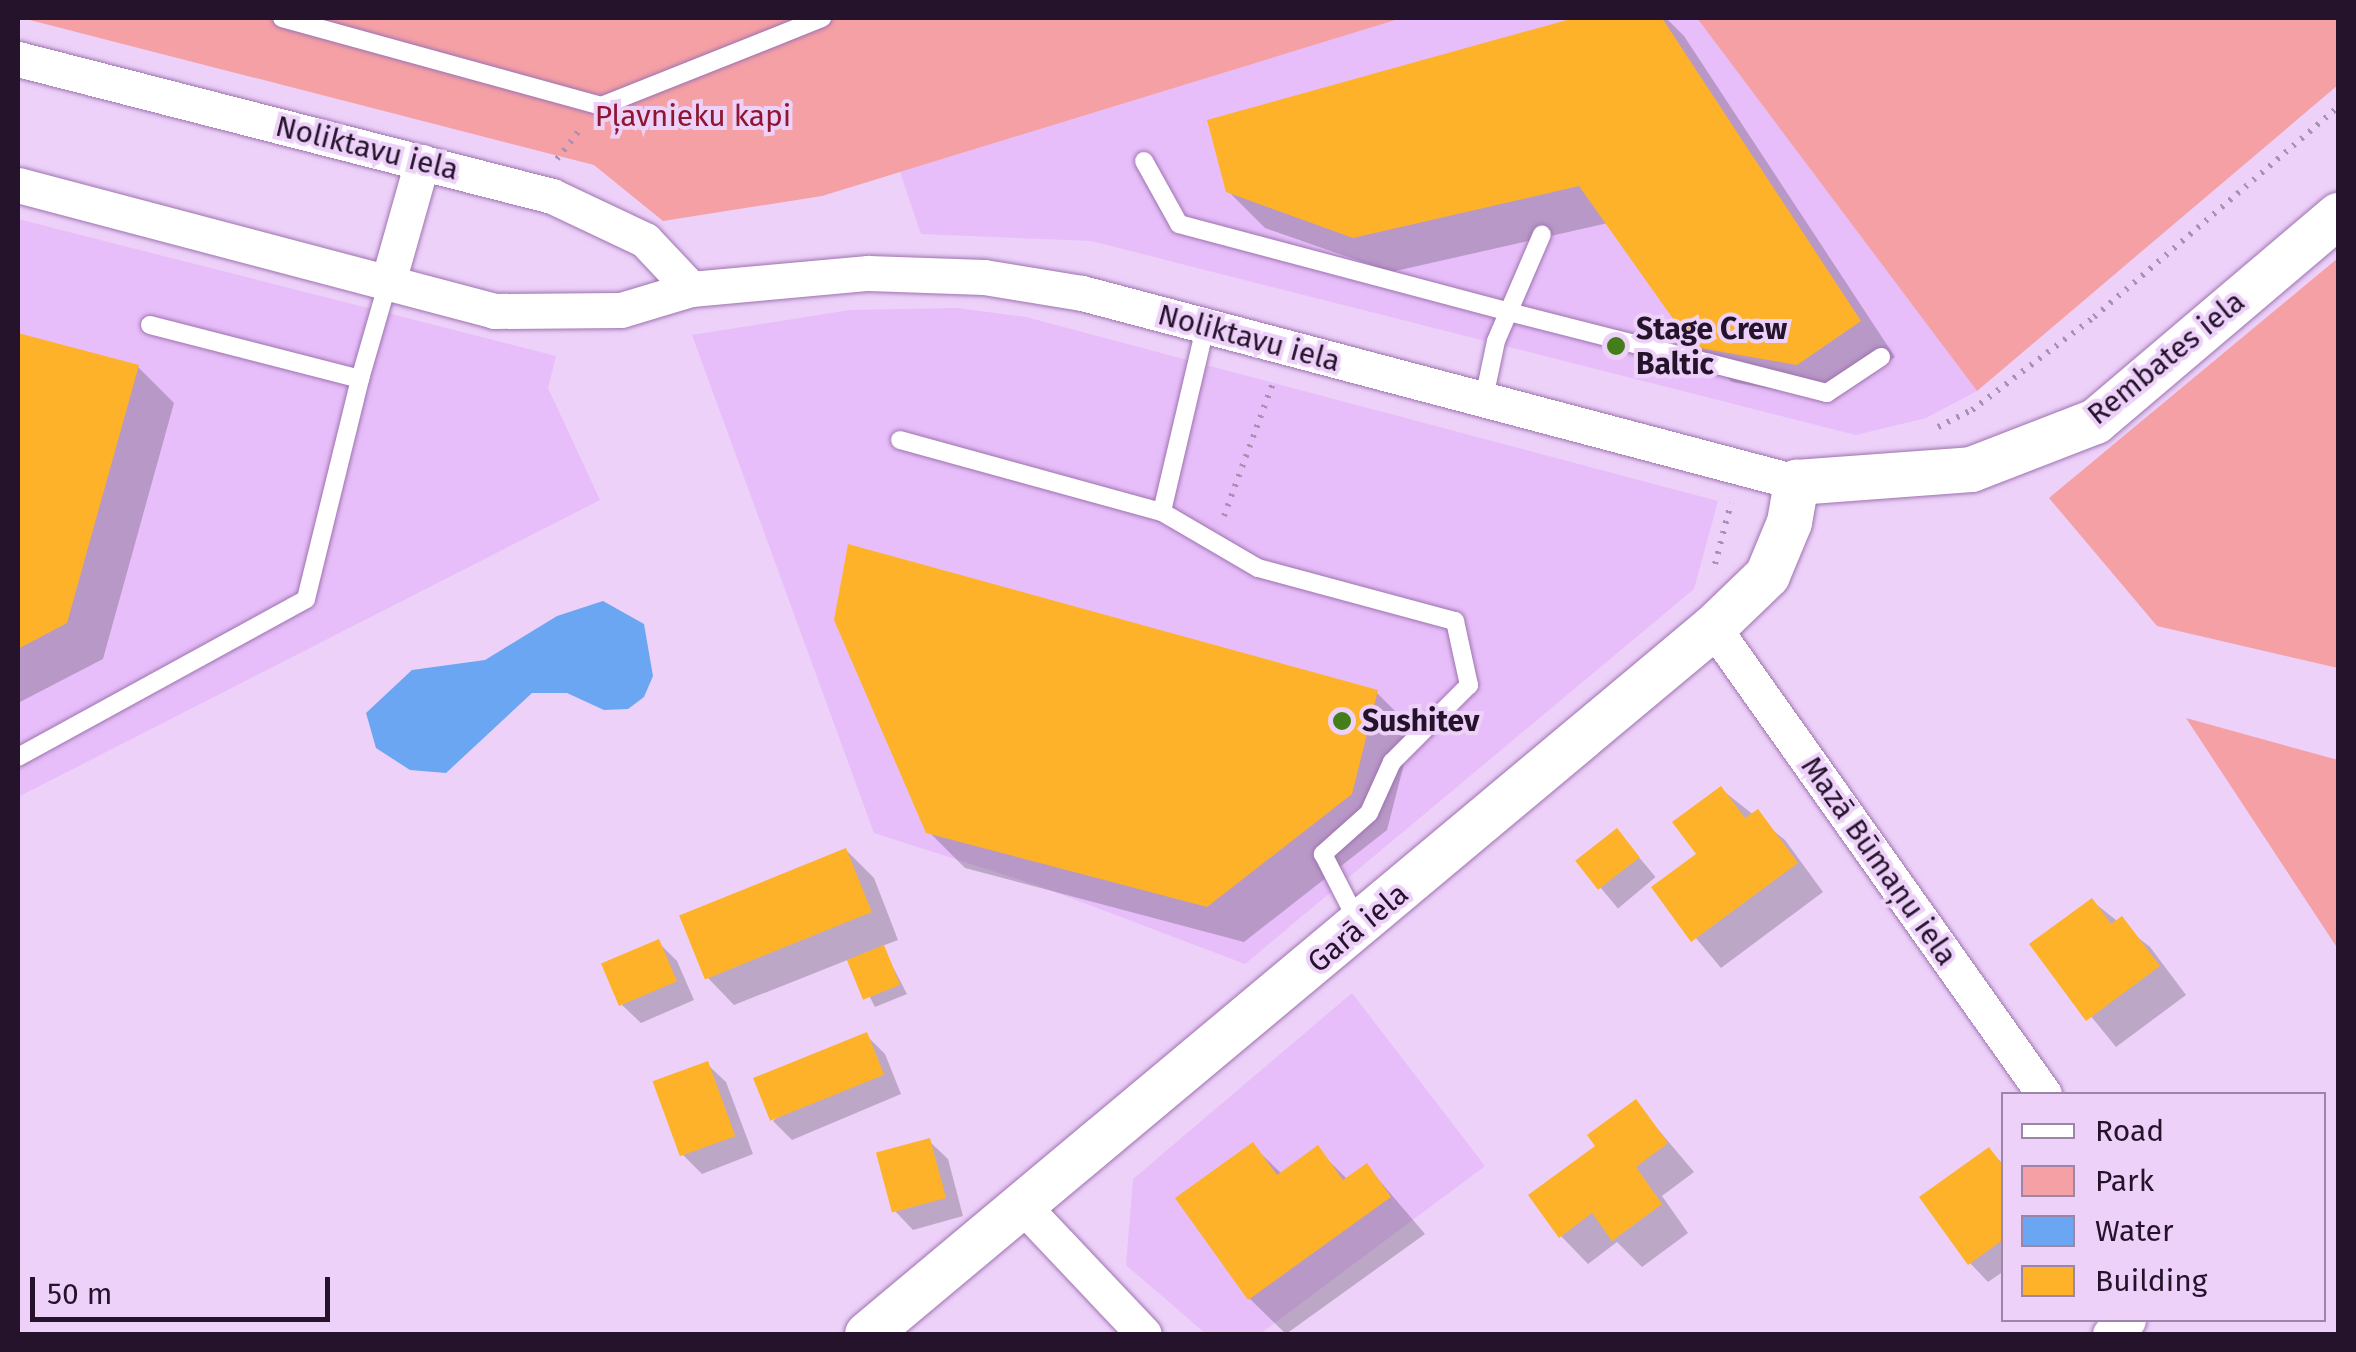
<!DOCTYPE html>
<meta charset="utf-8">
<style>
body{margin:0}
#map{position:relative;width:2356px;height:1352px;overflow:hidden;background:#edd1f9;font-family:"Fira Sans",sans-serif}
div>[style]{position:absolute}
.built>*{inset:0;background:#e7bef9}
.green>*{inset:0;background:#f5a0a5}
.water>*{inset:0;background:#6ba6f3}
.shadow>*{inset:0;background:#0003;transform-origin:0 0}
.building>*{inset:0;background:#feb229;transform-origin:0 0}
.path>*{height:6px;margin-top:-3px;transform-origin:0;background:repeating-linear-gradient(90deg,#aa91b4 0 2.5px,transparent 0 10.5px)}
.roads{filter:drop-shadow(0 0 2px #9e73b0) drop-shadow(0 0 2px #9e73b0)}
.service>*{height:18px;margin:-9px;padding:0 9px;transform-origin:9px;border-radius:9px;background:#fff}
.minor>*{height:35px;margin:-17.5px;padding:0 17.5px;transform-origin:17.5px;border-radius:17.5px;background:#fff}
.tertiary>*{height:45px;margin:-22.5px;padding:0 22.5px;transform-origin:22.5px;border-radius:22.5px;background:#fff}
.dots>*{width:28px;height:28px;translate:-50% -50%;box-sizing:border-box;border:5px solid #edd1f9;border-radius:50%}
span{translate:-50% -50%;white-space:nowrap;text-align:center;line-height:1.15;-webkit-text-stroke:8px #edd1f9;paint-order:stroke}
.park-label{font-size:30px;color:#8f1631}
.street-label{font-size:30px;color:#24132b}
.poi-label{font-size:30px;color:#24132b;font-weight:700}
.left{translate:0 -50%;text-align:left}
.frame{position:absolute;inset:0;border:20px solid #24132b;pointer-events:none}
.legend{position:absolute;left:2001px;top:1092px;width:325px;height:230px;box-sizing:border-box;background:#edd1f9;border:2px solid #9d85a7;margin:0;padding:12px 18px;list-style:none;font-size:30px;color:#24132b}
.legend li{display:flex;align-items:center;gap:20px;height:50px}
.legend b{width:50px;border:2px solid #9d85a7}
.scale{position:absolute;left:30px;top:1277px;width:300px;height:45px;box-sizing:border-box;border:5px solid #24132b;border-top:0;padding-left:12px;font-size:30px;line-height:35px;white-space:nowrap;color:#24132b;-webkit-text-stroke:8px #edd1f9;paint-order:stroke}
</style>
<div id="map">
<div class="built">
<div style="clip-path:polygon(1402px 18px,1697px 18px,1977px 391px,1926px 418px,1856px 435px,1091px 241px,921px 234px,900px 172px)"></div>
<div style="clip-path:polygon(18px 219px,556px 356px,548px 388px,600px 500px,18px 797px)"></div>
<div style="clip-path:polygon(957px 308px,1026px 317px,1718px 501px,1694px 589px,1245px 964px,1039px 886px,874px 833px,692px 335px,850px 310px)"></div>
<div style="clip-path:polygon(1352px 993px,1485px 1166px,1260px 1334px,1206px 1334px,1126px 1265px,1133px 1179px)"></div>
</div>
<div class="green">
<div style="clip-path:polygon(22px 18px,1402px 18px,822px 196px,663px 221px,594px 165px)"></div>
<div style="clip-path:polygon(1697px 18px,2338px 18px,2338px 85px,1977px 391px)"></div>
<div style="clip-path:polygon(2338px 258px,2338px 668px,2157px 626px,2049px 498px)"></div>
<div style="clip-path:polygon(2186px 718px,2338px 760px,2338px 949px)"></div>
</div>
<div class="water">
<div style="clip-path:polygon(603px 601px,644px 624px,653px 676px,644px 697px,628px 709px,604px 710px,567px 693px,532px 693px,446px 773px,410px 770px,376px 748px,366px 713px,412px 670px,485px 660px,557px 616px)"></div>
</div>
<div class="shadow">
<div style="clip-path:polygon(1583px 18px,1666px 18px,1684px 36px,1895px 357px,1834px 400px,1732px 382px,1695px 346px,1608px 223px,1391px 272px,1265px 228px,1228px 191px,1211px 121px)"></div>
<div style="clip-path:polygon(18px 336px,138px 367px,174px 403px,103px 659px,18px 703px)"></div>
<div style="clip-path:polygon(1377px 693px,1413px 729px,1387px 830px,1244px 942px,965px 868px,928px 831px)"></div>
<div style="clip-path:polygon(1721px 789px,1785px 840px,1823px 892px,1721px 968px,1654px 888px,1700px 854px)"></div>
<div style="left:1617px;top:831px;width:60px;height:49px;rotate:50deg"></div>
<div style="clip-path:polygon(846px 850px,874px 878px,898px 940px,882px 946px,907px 994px,875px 1007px,850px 959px,734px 1005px,707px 977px)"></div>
<div style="clip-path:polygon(2092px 901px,2150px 947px,2186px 995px,2116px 1047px,2033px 945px)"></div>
<div style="clip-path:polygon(658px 942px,677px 961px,694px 1000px,641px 1023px,622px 1005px)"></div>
<div style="clip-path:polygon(866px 1035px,885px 1054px,901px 1094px,792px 1140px,773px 1121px)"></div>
<div style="clip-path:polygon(707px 1064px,726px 1082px,753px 1154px,702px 1174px,683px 1155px)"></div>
<div style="clip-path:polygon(1635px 1102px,1694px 1172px,1662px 1196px,1688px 1233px,1642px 1267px,1617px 1242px,1588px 1264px,1561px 1236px,1598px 1146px)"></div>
<div style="clip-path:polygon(929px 1141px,948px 1159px,963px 1216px,913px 1230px,895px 1211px)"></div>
<div style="clip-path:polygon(1252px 1145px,1282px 1174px,1317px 1149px,1348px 1180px,1367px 1166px,1425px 1234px,1286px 1334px,1250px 1299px,1178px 1198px)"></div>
<div style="clip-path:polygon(1989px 1150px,2004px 1165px,2004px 1271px,1988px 1282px,1970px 1263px)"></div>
</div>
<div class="building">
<div style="clip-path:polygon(1574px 18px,1662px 18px,1861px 321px,1797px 365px,1693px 347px,1579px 186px,1353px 238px,1226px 192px,1207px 120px)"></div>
<div style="clip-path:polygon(18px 333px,139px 365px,67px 623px,18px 649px)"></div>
<div style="clip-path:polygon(848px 544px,1378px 690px,1352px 794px,1207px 907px,926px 833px,834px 620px)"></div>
<div style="clip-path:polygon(1721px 786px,1745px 818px,1758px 809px,1798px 863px,1691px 942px,1651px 887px,1696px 854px,1672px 822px)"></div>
<div style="left:1617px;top:828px;width:37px;height:53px;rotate:52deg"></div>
<div style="left:846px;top:848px;width:69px;height:180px;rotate:68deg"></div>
<div style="clip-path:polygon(2092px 898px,2111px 924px,2122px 916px,2160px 966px,2086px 1021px,2029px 944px)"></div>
<div style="left:659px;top:939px;width:46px;height:63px;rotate:67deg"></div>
<div style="left:884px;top:945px;width:43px;height:40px;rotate:68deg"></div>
<div style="left:867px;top:1032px;width:46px;height:123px;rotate:68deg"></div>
<div style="left:708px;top:1061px;width:80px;height:59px;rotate:70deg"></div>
<div style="clip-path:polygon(1636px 1099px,1668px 1143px,1636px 1167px,1662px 1204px,1612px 1241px,1592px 1213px,1559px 1238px,1528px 1195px,1595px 1146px,1587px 1135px)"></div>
<div style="left:930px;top:1138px;width:62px;height:56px;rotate:75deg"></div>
<div style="clip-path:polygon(1253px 1142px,1277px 1175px,1318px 1145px,1343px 1180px,1367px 1163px,1391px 1197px,1248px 1300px,1175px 1198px)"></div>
<div style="clip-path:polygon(1989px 1147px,2004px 1167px,2004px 1239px,1968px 1265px,1919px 1197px)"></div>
</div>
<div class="path">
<div style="left:557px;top:159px;width:37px;rotate:-52deg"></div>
<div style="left:1938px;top:427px;width:38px;rotate:-27deg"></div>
<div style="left:1972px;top:410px;width:153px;rotate:-37.3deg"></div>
<div style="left:2094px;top:317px;width:322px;rotate:-40.7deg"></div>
<div style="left:1224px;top:516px;width:142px;rotate:-69.8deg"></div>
<div style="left:1715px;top:564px;width:63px;rotate:-75.3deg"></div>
</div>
<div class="roads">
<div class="service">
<div style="left:282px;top:18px;width:331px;rotate:15.4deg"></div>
<div style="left:601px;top:106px;width:238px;rotate:-21.7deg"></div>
<div style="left:1144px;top:161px;width:72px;rotate:60.9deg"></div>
<div style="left:1179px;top:224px;width:342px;rotate:14.9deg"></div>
<div style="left:1509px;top:312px;width:328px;rotate:14.3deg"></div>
<div style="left:1827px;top:393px;width:65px;rotate:-33.7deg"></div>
<div style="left:150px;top:325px;width:217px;rotate:14.4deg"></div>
<div style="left:360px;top:379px;width:101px;rotate:-73.9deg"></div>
<div style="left:1205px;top:328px;width:189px;rotate:103.2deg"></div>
<div style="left:1162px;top:512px;width:111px;rotate:30.3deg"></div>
<div style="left:1258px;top:568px;width:204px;rotate:15.1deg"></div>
<div style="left:1455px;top:621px;width:66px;rotate:77.7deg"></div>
<div style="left:1469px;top:685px;width:109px;rotate:135deg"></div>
<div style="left:1392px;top:762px;width:56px;rotate:114.3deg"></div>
<div style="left:1369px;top:813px;width:62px;rotate:138.3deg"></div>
<div style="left:1323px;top:854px;width:76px;rotate:62.8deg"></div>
<div style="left:1484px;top:398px;width:58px;rotate:-78.1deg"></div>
<div style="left:1496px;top:341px;width:116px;rotate:-66.7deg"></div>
<div style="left:900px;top:440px;width:272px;rotate:15.4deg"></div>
<div style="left:18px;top:757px;width:328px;rotate:-28.7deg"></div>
<div style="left:306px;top:599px;width:227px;rotate:-76.2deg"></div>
</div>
<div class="minor">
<div style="left:18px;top:59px;width:551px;rotate:14.39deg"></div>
<div style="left:552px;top:196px;width:103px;rotate:25.3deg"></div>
<div style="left:645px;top:240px;width:67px;rotate:46.8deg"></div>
<div style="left:18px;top:185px;width:492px;rotate:14.8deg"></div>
<div style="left:494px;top:311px;width:127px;rotate:-0.5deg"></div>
<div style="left:621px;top:310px;width:73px;rotate:-16.7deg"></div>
<div style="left:691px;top:289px;width:178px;rotate:-5.2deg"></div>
<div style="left:868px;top:273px;width:116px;rotate:2deg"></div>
<div style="left:984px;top:277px;width:99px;rotate:9.3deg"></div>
<div style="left:1082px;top:293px;width:739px;rotate:14.83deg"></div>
<div style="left:388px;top:282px;width:125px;rotate:-74.2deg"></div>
<div style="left:1713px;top:627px;width:572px;rotate:54.67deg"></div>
<div style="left:1020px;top:1203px;width:180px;rotate:46.6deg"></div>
<div style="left:2110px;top:1334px;width:23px;rotate:-38deg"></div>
</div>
<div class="tertiary">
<div style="left:867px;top:1334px;width:1103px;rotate:-39.89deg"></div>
<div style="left:1713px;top:627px;width:75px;rotate:-43.9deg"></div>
<div style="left:1767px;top:575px;width:57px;rotate:-67.5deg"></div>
<div style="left:1789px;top:522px;width:41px;rotate:-80.1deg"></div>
<div style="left:1796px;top:482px;width:175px;rotate:-4.2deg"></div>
<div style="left:1971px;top:469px;width:133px;rotate:-21.2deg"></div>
<div style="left:2095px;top:421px;width:319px;rotate:-40.3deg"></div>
</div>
</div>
<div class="dots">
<div style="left:1616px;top:346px;background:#437e1a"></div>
<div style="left:1342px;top:721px;background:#437e1a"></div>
</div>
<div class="park-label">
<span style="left:693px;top:116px">Pļavnieku kapi</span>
</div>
<div class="street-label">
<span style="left:367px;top:148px;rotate:14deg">Noliktavu iela</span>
<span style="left:1249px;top:338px;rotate:15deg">Noliktavu iela</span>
<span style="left:2166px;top:358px;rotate:-39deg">Rembates iela</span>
<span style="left:1879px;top:861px;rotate:55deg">Mazā Būmaņu iela</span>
<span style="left:1358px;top:928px;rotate:-40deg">Garā iela</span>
</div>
<div class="poi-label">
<span class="left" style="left:1636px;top:346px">Stage Crew<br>Baltic</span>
<span class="left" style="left:1362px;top:721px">Sushitev</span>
</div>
<div class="frame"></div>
<ul class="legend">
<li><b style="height:12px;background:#fff"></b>Road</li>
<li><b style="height:28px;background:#f5a0a5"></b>Park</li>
<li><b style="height:28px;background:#6ba6f3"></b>Water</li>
<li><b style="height:28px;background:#feb229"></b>Building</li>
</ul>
<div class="scale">50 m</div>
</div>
